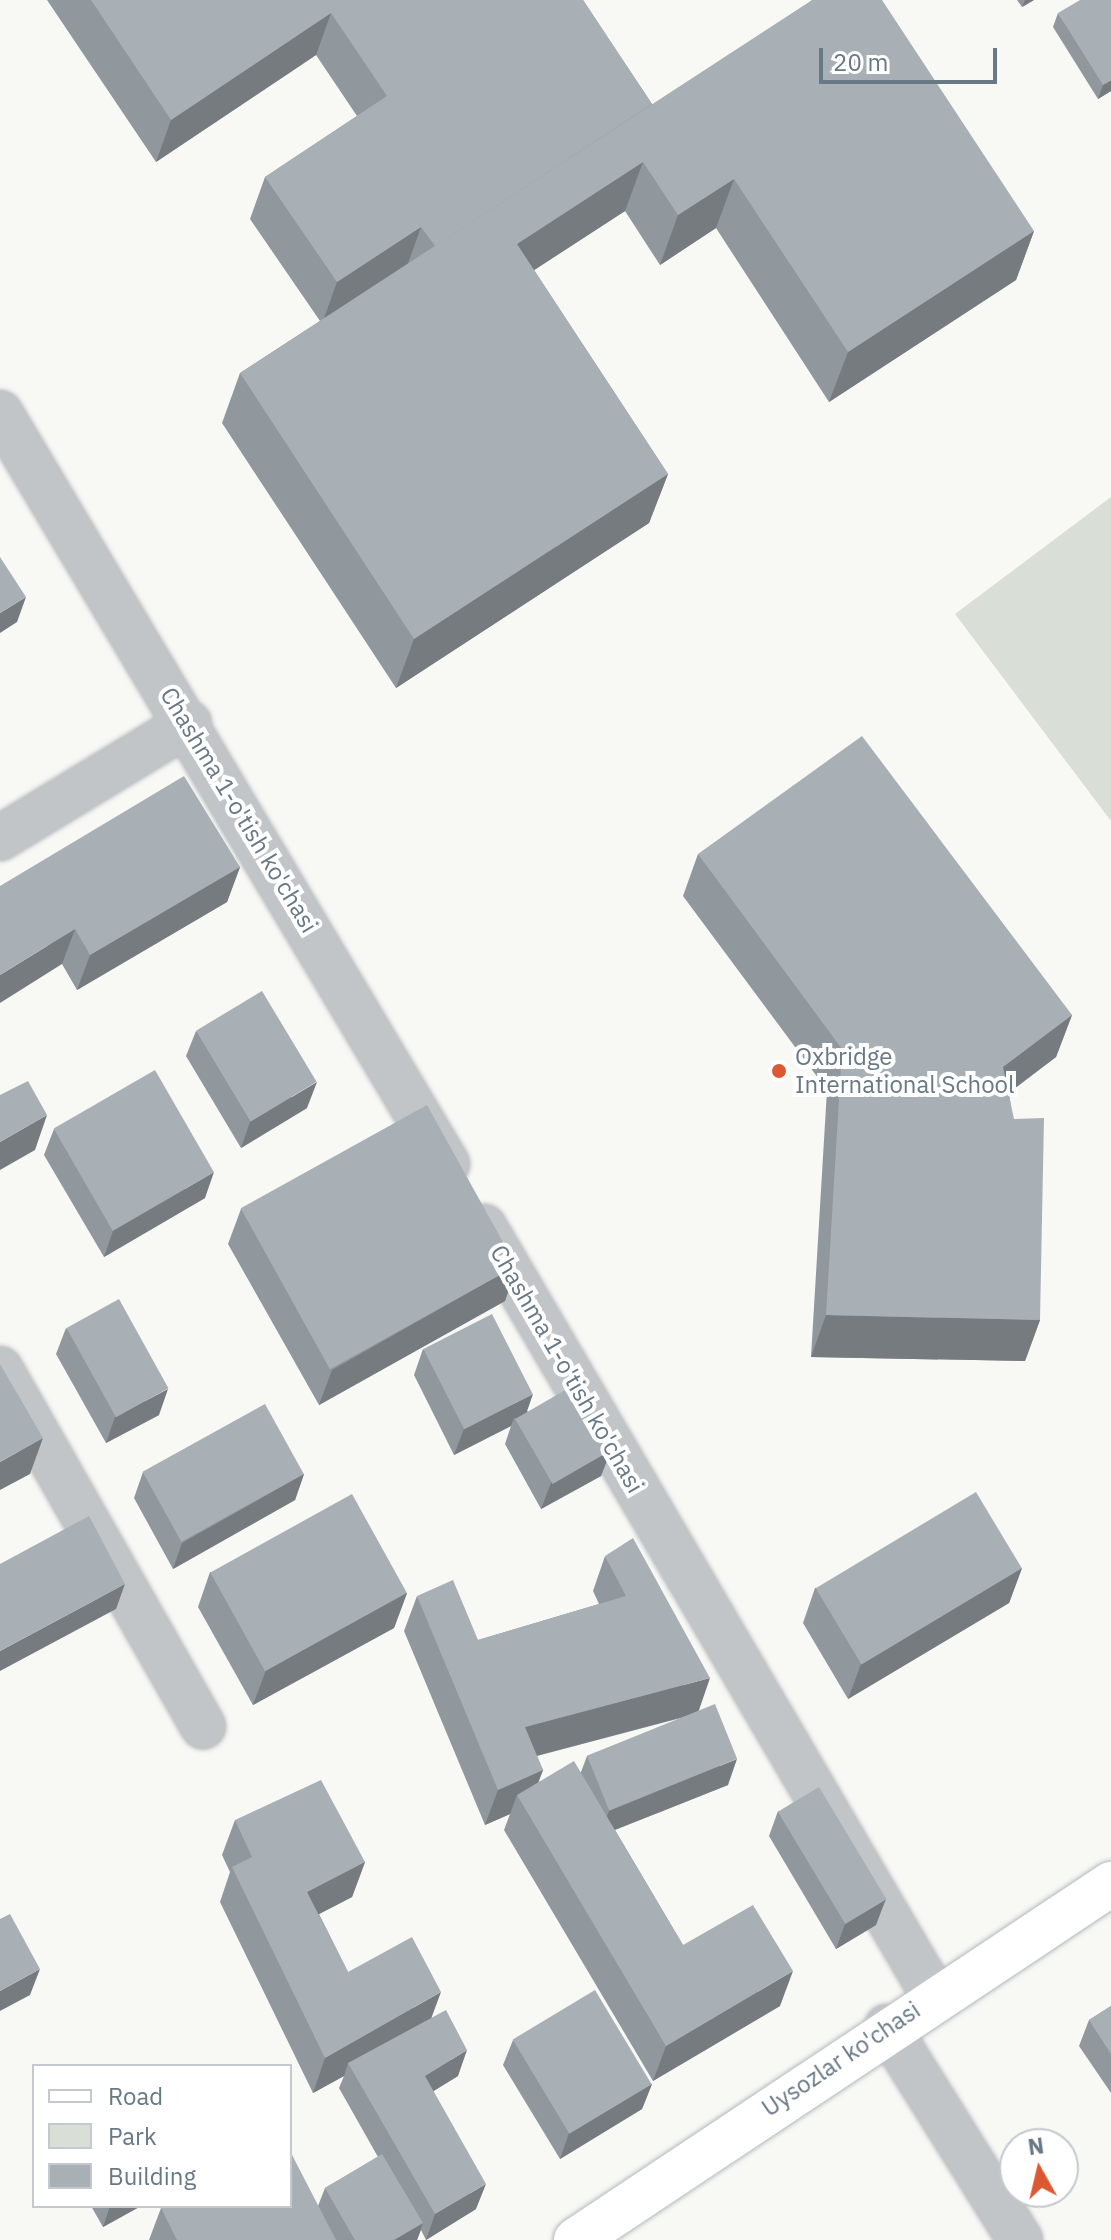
<!DOCTYPE html>
<style>
body{margin:0}
#map{position:relative;width:1111px;height:2240px;overflow:hidden;background:#f8f8f5;font-family:"IBM Plex Sans",sans-serif}
div>[style]{position:absolute}
.green>*{inset:0;background:#d9ded6}
.roads{filter:drop-shadow(0 0 2px #b4b9bc) drop-shadow(0 0 2px #b4b9bc)}
.minor>*{height:44px;margin:-22px;padding:0 22px;transform-origin:22px;border-radius:22px;background:#c1c5c8}
.major>*{height:44px;margin:-22px;padding:0 22px;transform-origin:22px;border-radius:22px;background:#fff}
.wall>*{inset:0;background:#90979d}
.shaded-wall>*{inset:0;background:#767b7f}
.building>*{inset:0;background:#a8b0b6;transform-origin:0 0}
.dots>*{width:22px;height:22px;translate:-50% -50%;box-sizing:border-box;border:4px solid #fff;border-radius:50%}
span{translate:-50% -50%;white-space:nowrap;text-align:center;line-height:1.15;-webkit-text-stroke:8px #fff;paint-order:stroke}
.street-label{font-size:24px;color:#687885}
.poi-label{font-size:24px;color:#687885}
.left{translate:0 -50%;text-align:left}
.legend{position:absolute;left:32px;top:2064px;width:260px;height:144px;box-sizing:border-box;background:#fff;border:2px solid #c3c9ce;margin:0;padding:10px 14px;list-style:none;font-size:24px;color:#687885}
.legend li{display:flex;align-items:center;gap:16px;height:40px}
.legend b{width:40px;border:2px solid #c3c9ce}
.north{position:absolute;left:999px;top:2128px;width:80px;height:80px;box-sizing:border-box;background:#fff;border:2px solid #c3c9ce;border-radius:50%;rotate:352deg;font-size:22px;font-weight:700;line-height:32px;text-align:center;color:#687885}
.north::after{content:'';display:block;margin:auto;width:28px;height:36px;background:#db5832;clip-path:polygon(50% 0,100% 100%,50% 72%,0 100%)}
.scale{position:absolute;left:819px;top:48px;width:178px;height:36px;box-sizing:border-box;border:4px solid #687885;border-top:0;padding-left:10px;font-size:24px;line-height:28px;white-space:nowrap;color:#687885;-webkit-text-stroke:6px #fff;paint-order:stroke}
</style>
<div id="map">
<div class="green">
<div style="clip-path:polygon(1111px 497px,1111px 821px,955px 614px)"></div>
</div>
<div class="roads">
<div class="minor">
<div style="left:0;top:413px;width:874px;rotate:59.24deg"></div>
<div style="left:0;top:838px;width:221px;rotate:-31.3deg"></div>
<div style="left:484px;top:1227px;width:891px;rotate:59.66deg"></div>
<div style="left:0;top:1369px;width:411px;rotate:60.4deg"></div>
<div style="left:887px;top:2027px;width:251px;rotate:58deg"></div>
</div>
<div class="major">
<div style="left:576px;top:2240px;width:643px;rotate:-33.64deg"></div>
</div>
</div>
<div class="wall">
<div style="clip-path:polygon(47px 0,583px 0,652px 104px,1034px 231px,1016px 280px,829px 402px,716px 228px,660px 265px,625px 211px,534px 270px,668px 474px,649px 523px,396px 688px,222px 423px,240px 373px,320px 321px,250px 219px,265px 177px,357px 116px,316px 55px,156px 162px)"></div>
<div style="clip-path:polygon(1017px 0,1034px 0,1022px 7px)"></div>
<div style="clip-path:polygon(1058px 13px,1111px 91px,1098px 99px,1053px 27px)"></div>
<div style="clip-path:polygon(698px 854px,1072px 1015px,1056px 1057px,1009px 1093px,1040px 1320px,1025px 1361px,811px 1357px,827px 1090px,683px 896px)"></div>
<div style="clip-path:polygon(240px 867px,227px 902px,77px 990px,62px 964px,0 886px)"></div>
<div style="clip-path:polygon(196px 1031px,307px 1108px,241px 1148px,186px 1056px)"></div>
<div style="clip-path:polygon(54px 1129px,205px 1198px,104px 1257px,44px 1155px)"></div>
<div style="clip-path:polygon(241px 1209px,517px 1265px,505px 1301px,319px 1405px,228px 1244px)"></div>
<div style="clip-path:polygon(66px 1328px,159px 1415px,106px 1443px,56px 1354px)"></div>
<div style="clip-path:polygon(423px 1349px,527px 1411px,611px 1450px,601px 1476px,541px 1509px,505px 1444px,511px 1426px,454px 1455px,414px 1375px)"></div>
<div style="clip-path:polygon(143px 1472px,304px 1474px,295px 1500px,173px 1569px,134px 1498px)"></div>
<div style="clip-path:polygon(evenodd,605px 1556px,698px 1711px,728px 1785px,615px 1830px,683px 1945px,780px 2006px,653px 2081px,504px 1830px,510px 1814px,485px 1825px,404px 1631px,417px 1596px,478px 1640px,599px 1604px,593px 1591px,605px 1556px,685px 1717px,587px 1756px,581px 1772px,538px 1782px,543px 1770px,537px 1756px,685px 1717px)"></div>
<div style="clip-path:polygon(1022px 1568px,1009px 1603px,848px 1699px,803px 1623px,815px 1588px)"></div>
<div style="clip-path:polygon(210px 1572px,407px 1593px,394px 1628px,253px 1705px,198px 1607px)"></div>
<div style="clip-path:polygon(778px 1811px,876px 1925px,836px 1949px,769px 1836px)"></div>
<div style="clip-path:polygon(235px 1820px,365px 1862px,352px 1897px,319px 1914px,348px 1972px,432px 2018px,458px 2076px,433px 2091px,476px 2209px,426px 2240px,421px 2230px,417px 2240px,149px 2240px,161px 2208px,318px 2206px,325px 2188px,378px 2157px,339px 2088px,344px 2076px,313px 2093px,220px 1902px,230px 1872px,222px 1855px)"></div>
<div style="clip-path:polygon(1111px 2006px,1111px 2093px,1079px 2046px,1089px 2020px)"></div>
<div style="clip-path:polygon(513px 2040px,652px 2084px,642px 2109px,560px 2159px,503px 2065px)"></div>
<div style="clip-path:polygon(91px 2206px,141px 2206px,103px 2227px)"></div>
</div>
<div class="shaded-wall">
<div style="clip-path:polygon(1025px 0,1034px 0,1022px 7px)"></div>
<div style="clip-path:polygon(331px 13px,316px 55px,156px 162px,171px 120px)"></div>
<div style="clip-path:polygon(1111px 80px,1111px 91px,1098px 99px,1103px 85px)"></div>
<div style="clip-path:polygon(643px 162px,625px 211px,499px 293px,517px 244px)"></div>
<div style="clip-path:polygon(734px 179px,716px 228px,660px 265px,678px 215px)"></div>
<div style="clip-path:polygon(421px 227px,406px 269px,322px 324px,337px 282px)"></div>
<div style="clip-path:polygon(1034px 231px,1016px 280px,829px 402px,848px 352px)"></div>
<div style="clip-path:polygon(668px 474px,649px 523px,396px 688px,414px 639px)"></div>
<div style="clip-path:polygon(26px 597px,17px 622px,0 633px,0 613px)"></div>
<div style="clip-path:polygon(240px 867px,227px 902px,77px 990px,90px 955px)"></div>
<div style="clip-path:polygon(75px 929px,62px 964px,0 1003px,0 975px)"></div>
<div style="clip-path:polygon(1072px 1015px,1056px 1057px,988px 1108px,1003px 1067px)"></div>
<div style="clip-path:polygon(317px 1082px,307px 1108px,241px 1148px,250px 1122px)"></div>
<div style="clip-path:polygon(47px 1115px,35px 1150px,0 1170px,0 1142px)"></div>
<div style="clip-path:polygon(214px 1172px,205px 1198px,104px 1257px,113px 1231px)"></div>
<div style="clip-path:polygon(517px 1265px,505px 1301px,319px 1405px,332px 1370px)"></div>
<div style="clip-path:polygon(826px 1315px,1040px 1320px,1025px 1361px,811px 1357px)"></div>
<div style="clip-path:polygon(168px 1389px,159px 1415px,106px 1443px,115px 1417px)"></div>
<div style="clip-path:polygon(533px 1394px,524px 1420px,514px 1418px,511px 1426px,454px 1455px,464px 1429px)"></div>
<div style="clip-path:polygon(43px 1438px,30px 1474px,0 1490px,0 1462px)"></div>
<div style="clip-path:polygon(611px 1450px,601px 1476px,541px 1509px,551px 1483px)"></div>
<div style="clip-path:polygon(304px 1474px,295px 1500px,173px 1569px,182px 1543px)"></div>
<div style="clip-path:polygon(1022px 1568px,1009px 1603px,848px 1699px,861px 1664px)"></div>
<div style="clip-path:polygon(125px 1584px,116px 1609px,0 1671px,0 1651px)"></div>
<div style="clip-path:polygon(407px 1593px,394px 1628px,253px 1705px,266px 1670px)"></div>
<div style="clip-path:polygon(710px 1678px,698px 1713px,513px 1762px,525px 1727px)"></div>
<div style="clip-path:polygon(737px 1759px,728px 1785px,599px 1836px,609px 1811px)"></div>
<div style="clip-path:polygon(543px 1770px,530px 1805px,517px 1795px,510px 1814px,485px 1825px,498px 1790px)"></div>
<div style="clip-path:polygon(365px 1862px,352px 1897px,294px 1927px,307px 1892px)"></div>
<div style="clip-path:polygon(886px 1899px,876px 1925px,836px 1949px,845px 1924px)"></div>
<div style="clip-path:polygon(40px 1969px,30px 1995px,0 2011px,0 1991px)"></div>
<div style="clip-path:polygon(793px 1971px,780px 2006px,653px 2081px,666px 2046px)"></div>
<div style="clip-path:polygon(441px 1992px,428px 2027px,348px 2063px,344px 2076px,313px 2093px,325px 2058px)"></div>
<div style="clip-path:polygon(467px 2050px,458px 2076px,416px 2102px,425px 2076px)"></div>
<div style="clip-path:polygon(652px 2084px,642px 2109px,560px 2159px,569px 2133px)"></div>
<div style="clip-path:polygon(486px 2184px,476px 2209px,426px 2240px,435px 2214px)"></div>
<div style="clip-path:polygon(110px 2206px,141px 2206px,103px 2227px)"></div>
<div style="clip-path:polygon(423px 2223px,417px 2240px,394px 2240px)"></div>
</div>
<div class="building">
<div style="clip-path:polygon(91px 0,583px 0,652px 104px,435px 246px,421px 227px,337px 282px,265px 177px,387px 96px,331px 13px,171px 120px)"></div>
<div style="clip-path:polygon(812px 0,882px 0,1034px 231px,848px 352px,734px 179px,678px 215px,643px 162px,517px 244px,668px 474px,414px 639px,240px 373px)"></div>
<div style="clip-path:polygon(1080px 0,1111px 0,1111px 80px,1103px 85px,1058px 13px)"></div>
<div style="clip-path:polygon(0 557px,26px 597px,0 613px)"></div>
<div style="clip-path:polygon(862px 736px,1072px 1015px,1003px 1067px,1014px 1119px,1044px 1118px,1040px 1320px,826px 1315px,842px 1049px,698px 854px)"></div>
<div style="clip-path:polygon(184px 776px,240px 867px,90px 955px,75px 929px,0 975px,0 886px)"></div>
<div style="left:262px;top:991px;width:106px;height:77px;rotate:59deg"></div>
<div style="left:155px;top:1070px;width:118px;height:117px;rotate:60deg"></div>
<div style="clip-path:polygon(28px 1081px,47px 1115px,0 1142px,0 1095px)"></div>
<div style="left:427px;top:1105px;width:184px;height:213px;rotate:61deg"></div>
<div style="left:119px;top:1299px;width:102px;height:60px;rotate:61deg"></div>
<div style="left:492px;top:1314px;width:90px;height:77px;rotate:63deg"></div>
<div style="clip-path:polygon(0 1364px,43px 1438px,0 1462px)"></div>
<div style="left:574px;top:1385px;width:75px;height:68px;rotate:60deg"></div>
<div style="left:265px;top:1404px;width:80px;height:140px;rotate:61deg"></div>
<div style="left:976px;top:1492px;width:89px;height:187px;rotate:59deg"></div>
<div style="left:352px;top:1494px;width:113px;height:162px;rotate:61deg"></div>
<div style="clip-path:polygon(89px 1516px,125px 1584px,0 1651px,0 1564px)"></div>
<div style="clip-path:polygon(633px 1538px,710px 1678px,525px 1727px,543px 1770px,498px 1790px,417px 1596px,453px 1580px,478px 1640px,626px 1596px,605px 1556px)"></div>
<div style="left:715px;top:1704px;width:59px;height:138px;rotate:68deg"></div>
<div style="clip-path:polygon(574px 1761px,683px 1945px,753px 1905px,793px 1971px,666px 2046px,517px 1795px)"></div>
<div style="clip-path:polygon(321px 1780px,365px 1862px,307px 1892px,348px 1972px,412px 1937px,441px 1992px,325px 2058px,232px 1867px,252px 1857px,235px 1820px)"></div>
<div style="left:819px;top:1787px;width:131px;height:48px;rotate:59deg"></div>
<div style="clip-path:polygon(10px 1914px,40px 1969px,0 1991px,0 1919px)"></div>
<div style="left:595px;top:1990px;width:110px;height:96px;rotate:59deg"></div>
<div style="clip-path:polygon(1111px 2006px,1111px 2054px,1089px 2020px)"></div>
<div style="clip-path:polygon(446px 2010px,467px 2050px,425px 2076px,486px 2184px,435px 2214px,348px 2063px)"></div>
<div style="clip-path:polygon(290px 2151px,336px 2240px,177px 2240px,161px 2208px,165px 2206px,290px 2206px)"></div>
<div style="clip-path:polygon(382px 2154px,423px 2223px,394px 2240px,355px 2240px,325px 2188px)"></div>
</div>
<div class="dots">
<div style="left:779px;top:1071px;background:#db5832"></div>
</div>
<div class="street-label">
<span style="left:239px;top:810px;rotate:59deg">Chashma 1-o'tish ko'chasi</span>
<span style="left:567px;top:1369px;rotate:60deg">Chashma 1-o'tish ko'chasi</span>
<span style="left:841px;top:2059px;rotate:-34deg">Uysozlar ko'chasi</span>
</div>
<div class="poi-label">
<span class="left" style="left:795px;top:1071px">Oxbridge<br>International School</span>
</div>
<ul class="legend">
<li><b style="height:10px;background:#fff"></b>Road</li>
<li><b style="height:22px;background:#d9ded6"></b>Park</li>
<li><b style="height:22px;background:#a8b0b6"></b>Building</li>
</ul>
<div class="north">N</div>
<div class="scale">20 m</div>
</div>
